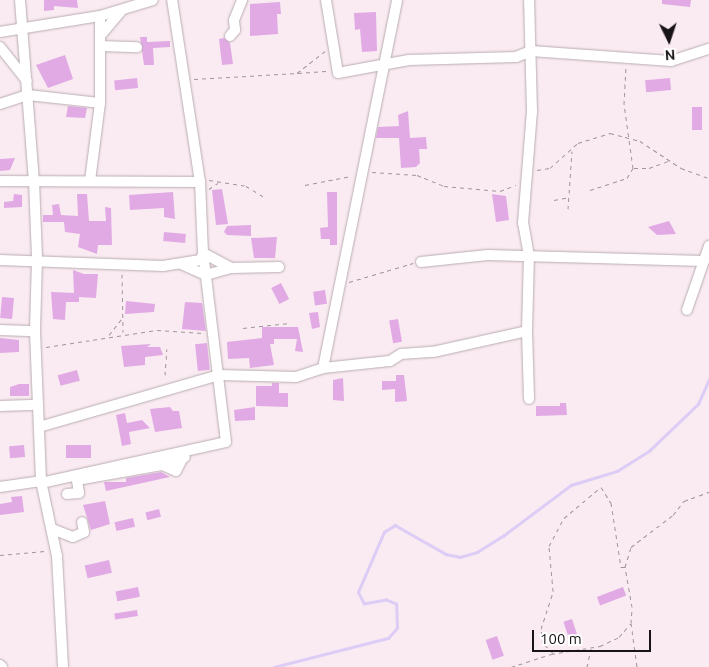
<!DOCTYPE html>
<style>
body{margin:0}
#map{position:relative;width:709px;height:667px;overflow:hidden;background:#f9ebf1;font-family:Ubuntu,sans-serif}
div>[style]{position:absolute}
.stream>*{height:2.5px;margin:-1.25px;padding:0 1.25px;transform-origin:1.25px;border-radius:1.25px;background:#dcccf6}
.building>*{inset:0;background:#e1aae4;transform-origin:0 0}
.path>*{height:1px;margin-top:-0.5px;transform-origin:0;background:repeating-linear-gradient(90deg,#a0959a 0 4px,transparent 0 8px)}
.roads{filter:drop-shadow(0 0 1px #b9acb2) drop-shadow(0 0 1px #b9acb2)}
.minor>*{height:10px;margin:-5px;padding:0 5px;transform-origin:5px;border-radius:5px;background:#fff}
span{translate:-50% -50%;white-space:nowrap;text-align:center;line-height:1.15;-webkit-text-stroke:4.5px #fff;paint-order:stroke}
.north{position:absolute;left:644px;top:15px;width:50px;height:50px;-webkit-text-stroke:4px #fff;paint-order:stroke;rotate:176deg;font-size:14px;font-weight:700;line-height:20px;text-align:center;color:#181316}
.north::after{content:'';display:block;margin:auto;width:18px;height:22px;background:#181316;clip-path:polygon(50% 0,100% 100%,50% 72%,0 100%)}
.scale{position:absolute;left:532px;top:630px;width:119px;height:22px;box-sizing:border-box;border:2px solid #181316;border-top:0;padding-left:6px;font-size:15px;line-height:18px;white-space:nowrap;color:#181316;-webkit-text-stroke:4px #fff;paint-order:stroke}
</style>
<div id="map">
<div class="stream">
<div style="left:274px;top:667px;width:118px;rotate:-14.3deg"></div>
<div style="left:388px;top:638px;width:13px;rotate:-48deg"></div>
<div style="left:397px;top:628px;width:24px;rotate:-92deg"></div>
<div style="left:396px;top:604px;width:11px;rotate:-158deg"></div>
<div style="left:386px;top:600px;width:22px;rotate:170deg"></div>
<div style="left:364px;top:604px;width:13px;rotate:-117deg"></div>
<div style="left:358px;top:592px;width:65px;rotate:-66.6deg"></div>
<div style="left:384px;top:532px;width:13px;rotate:-32deg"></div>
<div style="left:395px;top:525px;width:59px;rotate:29.6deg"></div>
<div style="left:446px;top:554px;width:14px;rotate:12deg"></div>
<div style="left:460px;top:557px;width:18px;rotate:-16deg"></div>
<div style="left:477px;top:552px;width:31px;rotate:-32deg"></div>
<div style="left:503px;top:536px;width:85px;rotate:-36.9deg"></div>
<div style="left:571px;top:485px;width:48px;rotate:-16.9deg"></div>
<div style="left:617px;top:471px;width:38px;rotate:-32deg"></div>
<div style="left:649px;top:451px;width:68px;rotate:-43.8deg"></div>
<div style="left:698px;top:404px;width:27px;rotate:-66deg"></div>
</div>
<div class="building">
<div style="clip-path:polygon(44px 0,77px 0,78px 8px,54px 6px,54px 10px,44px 11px)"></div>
<div style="clip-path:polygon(662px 0,691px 0,690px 7px,662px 4px)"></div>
<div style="clip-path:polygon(280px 2px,281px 14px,277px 14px,278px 34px,250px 36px,250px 4px)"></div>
<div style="clip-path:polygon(376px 12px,377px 51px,362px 52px,360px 29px,355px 30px,354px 13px)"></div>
<div style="clip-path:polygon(140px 37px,147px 37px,147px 42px,170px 41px,170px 47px,153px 48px,154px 65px,144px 65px)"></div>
<div style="clip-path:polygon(224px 38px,230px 43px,233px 64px,222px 65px,219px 39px)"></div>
<div style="clip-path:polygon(65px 55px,73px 79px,48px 88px,36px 65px)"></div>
<div style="left:137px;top:78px;width:10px;height:23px;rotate:84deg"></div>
<div style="left:670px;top:78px;width:12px;height:25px;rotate:85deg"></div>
<div style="clip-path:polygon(68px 106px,87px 108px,85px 118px,66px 117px)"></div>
<div style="left:692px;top:107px;width:10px;height:23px"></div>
<div style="clip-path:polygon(408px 111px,410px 138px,426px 137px,427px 149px,419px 149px,420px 163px,416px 167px,401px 168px,399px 138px,376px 138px,378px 127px,399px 126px,398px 115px)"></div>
<div style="clip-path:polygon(15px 158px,10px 170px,0 171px,0 159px)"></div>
<div style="clip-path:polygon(222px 189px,228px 224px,216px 225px,212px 190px)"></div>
<div style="clip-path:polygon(173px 192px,175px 219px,164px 217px,164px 208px,130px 210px,129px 195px)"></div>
<div style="clip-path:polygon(327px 192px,337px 192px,337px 245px,330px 245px,330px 239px,321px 239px,320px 228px,328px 227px)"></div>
<div style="clip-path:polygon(14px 194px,22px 195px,22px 207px,4px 208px,4px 202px,13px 201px)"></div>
<div style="clip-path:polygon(77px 194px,87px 194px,89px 221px,106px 221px,105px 207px,111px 208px,112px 245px,98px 245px,97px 254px,78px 247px,80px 234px,65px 232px,64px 222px,43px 222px,43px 215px,53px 215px,52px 205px,59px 204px,61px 215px,78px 216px)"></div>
<div style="clip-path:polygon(492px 194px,506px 196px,509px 220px,496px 222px)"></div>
<div style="clip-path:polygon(669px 221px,676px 234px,657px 235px,648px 227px)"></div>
<div style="clip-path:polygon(251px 225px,251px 236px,227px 235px,224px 232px,227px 226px)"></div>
<div style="left:164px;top:232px;width:22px;height:9px;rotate:5deg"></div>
<div style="clip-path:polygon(277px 237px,275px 258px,254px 258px,251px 238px)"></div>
<div style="clip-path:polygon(73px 270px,84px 274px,98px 274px,96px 298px,79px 297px,79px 302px,66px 302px,65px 320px,53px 319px,51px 292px,74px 293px)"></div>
<div style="left:281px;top:283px;width:18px;height:11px;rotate:63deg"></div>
<div style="left:325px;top:290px;width:14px;height:12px;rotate:82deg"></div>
<div style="left:2px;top:297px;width:12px;height:21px;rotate:5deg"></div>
<div style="clip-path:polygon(126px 301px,155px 304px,154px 312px,125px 314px)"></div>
<div style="clip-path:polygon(185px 302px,202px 303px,206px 331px,182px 329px)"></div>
<div style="clip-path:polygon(318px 312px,320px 327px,312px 329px,309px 313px)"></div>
<div style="left:398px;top:319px;width:23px;height:9px;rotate:80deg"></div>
<div style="clip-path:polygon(262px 327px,298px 327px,303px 352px,295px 351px,297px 339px,274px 339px,274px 344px,270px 344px,274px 365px,250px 368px,249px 358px,228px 359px,227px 342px,262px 338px)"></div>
<div style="clip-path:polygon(0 338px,19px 340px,19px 352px,0 353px)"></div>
<div style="left:207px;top:343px;width:27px;height:12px;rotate:84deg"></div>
<div style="clip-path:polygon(151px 344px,147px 347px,160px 347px,163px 355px,145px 357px,145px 365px,124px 367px,121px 346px)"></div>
<div style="left:77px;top:370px;width:11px;height:20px;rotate:75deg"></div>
<div style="clip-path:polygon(396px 375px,404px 375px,407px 401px,395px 402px,395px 389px,382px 390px,382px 381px,396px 381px)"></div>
<div style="clip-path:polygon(343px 378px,344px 401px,333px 400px,333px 380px)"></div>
<div style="clip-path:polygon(272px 383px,279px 383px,279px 393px,288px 393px,288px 407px,256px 406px,256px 386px,272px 386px)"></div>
<div style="clip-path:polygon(19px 384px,29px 384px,29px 396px,10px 396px,10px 387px)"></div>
<div style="clip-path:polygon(560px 403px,566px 403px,567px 415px,536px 416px,536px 406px,560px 406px)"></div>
<div style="clip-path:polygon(170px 407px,173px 411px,179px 411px,182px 428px,155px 432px,150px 409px)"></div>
<div style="clip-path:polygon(255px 407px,255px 420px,235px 421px,234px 410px)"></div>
<div style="clip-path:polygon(125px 413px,127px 423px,142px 420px,150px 428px,129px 432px,131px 444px,122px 446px,116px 415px)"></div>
<div style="left:24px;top:445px;width:12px;height:15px;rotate:85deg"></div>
<div style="left:91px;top:445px;width:13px;height:25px;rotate:90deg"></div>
<div style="clip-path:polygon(161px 472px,170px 477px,106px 491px,104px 482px,126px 482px,126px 478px)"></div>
<div style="clip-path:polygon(22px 496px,24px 512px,0 515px,0 504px,12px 502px,11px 497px)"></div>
<div style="clip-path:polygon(105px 501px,110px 524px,91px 530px,83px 505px)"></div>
<div style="left:159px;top:509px;width:8px;height:14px;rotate:76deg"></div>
<div style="left:133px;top:518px;width:9px;height:19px;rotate:77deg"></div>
<div style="left:109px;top:560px;width:13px;height:25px;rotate:77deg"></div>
<div style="left:138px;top:587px;width:10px;height:23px;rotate:79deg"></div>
<div style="left:623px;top:587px;width:9px;height:28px;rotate:69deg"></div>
<div style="left:137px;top:610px;width:6px;height:23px;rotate:81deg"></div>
<div style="left:572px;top:619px;width:19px;height:9px;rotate:72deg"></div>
<div style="left:497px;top:636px;width:21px;height:12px;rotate:71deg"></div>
</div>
<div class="path">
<div style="left:298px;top:73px;width:31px;rotate:-4deg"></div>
<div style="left:194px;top:79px;width:103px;rotate:-3.3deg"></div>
<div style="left:297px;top:73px;width:36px;rotate:-38deg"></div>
<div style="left:634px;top:168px;width:15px"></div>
<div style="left:649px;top:168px;width:23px;rotate:-20deg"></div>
<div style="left:537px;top:170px;width:13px;rotate:-9deg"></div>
<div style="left:550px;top:168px;width:38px;rotate:-42deg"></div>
<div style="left:578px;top:143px;width:34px;rotate:-17deg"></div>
<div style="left:610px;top:133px;width:31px;rotate:15deg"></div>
<div style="left:640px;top:141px;width:49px;rotate:33.4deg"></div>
<div style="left:681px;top:168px;width:30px;rotate:20deg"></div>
<div style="left:372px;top:172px;width:45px;rotate:3.8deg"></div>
<div style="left:417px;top:175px;width:29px;rotate:22deg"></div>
<div style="left:444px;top:186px;width:56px;rotate:5.1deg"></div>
<div style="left:500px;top:191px;width:17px;rotate:-21deg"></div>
<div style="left:209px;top:180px;width:37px;rotate:9deg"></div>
<div style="left:246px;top:186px;width:21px;rotate:31deg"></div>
<div style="left:305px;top:185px;width:47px;rotate:-11.1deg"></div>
<div style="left:209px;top:189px;width:11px;rotate:-34deg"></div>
<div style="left:590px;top:190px;width:39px;rotate:-18deg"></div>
<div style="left:627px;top:178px;width:12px;rotate:-59deg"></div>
<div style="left:633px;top:168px;width:65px;rotate:-98deg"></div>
<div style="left:624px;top:104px;width:37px;rotate:-87deg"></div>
<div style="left:554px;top:200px;width:15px;rotate:-11deg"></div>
<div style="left:568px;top:209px;width:58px;rotate:-86.1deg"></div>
<div style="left:122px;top:274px;width:58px;rotate:89deg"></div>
<div style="left:349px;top:282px;width:67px;rotate:-16.5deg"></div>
<div style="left:243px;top:328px;width:47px;rotate:-6.1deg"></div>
<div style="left:109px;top:335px;width:23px;rotate:-52deg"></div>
<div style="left:46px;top:347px;width:112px;rotate:-8.7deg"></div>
<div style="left:157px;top:330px;width:46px;rotate:3.7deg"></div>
<div style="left:165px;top:375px;width:26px;rotate:-86deg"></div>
<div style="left:0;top:555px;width:45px;rotate:-5.1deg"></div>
<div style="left:631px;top:623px;width:44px;rotate:82.2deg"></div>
<div style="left:553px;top:653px;width:14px;rotate:-135deg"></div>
<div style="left:543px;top:643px;width:14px;rotate:-98deg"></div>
<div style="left:541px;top:629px;width:40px;rotate:-72deg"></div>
<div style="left:553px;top:591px;width:45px;rotate:-95.1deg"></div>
<div style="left:549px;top:546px;width:32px;rotate:-62deg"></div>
<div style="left:564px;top:518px;width:48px;rotate:-40deg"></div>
<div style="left:601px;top:487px;width:19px;rotate:58deg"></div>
<div style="left:611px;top:503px;width:65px;rotate:81.1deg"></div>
<div style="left:621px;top:567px;width:4px"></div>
<div style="left:511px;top:667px;width:42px;rotate:-18deg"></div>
<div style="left:551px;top:654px;width:50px;rotate:-9.3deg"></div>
<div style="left:600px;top:646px;width:21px;rotate:-25deg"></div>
<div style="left:619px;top:637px;width:18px;rotate:-49deg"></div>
<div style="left:631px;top:623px;width:16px;rotate:-86deg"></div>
<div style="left:632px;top:607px;width:41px;rotate:-99.9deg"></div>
<div style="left:625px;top:567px;width:21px;rotate:-73deg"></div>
<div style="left:631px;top:547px;width:53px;rotate:-37.3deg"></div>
<div style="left:673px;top:515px;width:18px;rotate:-52deg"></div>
<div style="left:684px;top:501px;width:27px;rotate:-20deg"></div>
<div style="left:587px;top:667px;width:19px;rotate:-78deg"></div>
</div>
<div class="roads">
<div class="minor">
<div style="left:20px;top:0;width:181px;rotate:85.6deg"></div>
<div style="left:34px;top:180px;width:79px;rotate:87.8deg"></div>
<div style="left:37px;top:259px;width:72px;rotate:91.6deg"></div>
<div style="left:35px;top:331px;width:152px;rotate:87.7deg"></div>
<div style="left:41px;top:483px;width:189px;rotate:-12.5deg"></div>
<div style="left:226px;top:442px;width:190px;rotate:-96.9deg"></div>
<div style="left:203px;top:253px;width:71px;rotate:-92.4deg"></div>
<div style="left:200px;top:182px;width:184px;rotate:-98.7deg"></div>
<div style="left:326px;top:0;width:74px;rotate:80.7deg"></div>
<div style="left:338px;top:73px;width:72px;rotate:-10.4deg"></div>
<div style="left:409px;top:60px;width:107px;rotate:-1.6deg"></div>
<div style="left:516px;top:57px;width:16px;rotate:-22deg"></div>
<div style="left:531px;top:51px;width:140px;rotate:4.1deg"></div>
<div style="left:671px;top:61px;width:40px;rotate:-18deg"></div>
<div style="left:0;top:32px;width:101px;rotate:-9.1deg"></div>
<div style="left:100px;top:16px;width:55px;rotate:-16.8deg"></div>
<div style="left:100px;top:36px;width:34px;rotate:-50deg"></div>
<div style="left:230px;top:36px;width:8px;rotate:-50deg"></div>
<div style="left:235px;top:30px;width:10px;rotate:-96deg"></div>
<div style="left:234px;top:20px;width:22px;rotate:-68deg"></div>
<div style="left:100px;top:46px;width:37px;rotate:2deg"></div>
<div style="left:0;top:47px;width:43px;rotate:51.5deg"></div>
<div style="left:0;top:104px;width:29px;rotate:-18deg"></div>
<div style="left:28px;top:95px;width:72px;rotate:6.3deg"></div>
<div style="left:0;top:181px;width:200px;rotate:0.3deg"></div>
<div style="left:90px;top:181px;width:79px;rotate:-82.7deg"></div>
<div style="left:100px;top:103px;width:87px;rotate:-90deg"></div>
<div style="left:0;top:260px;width:163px;rotate:2.1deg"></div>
<div style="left:163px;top:266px;width:38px;rotate:-9deg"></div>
<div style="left:201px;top:260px;width:7px;rotate:-74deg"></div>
<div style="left:203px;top:253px;width:32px;rotate:28deg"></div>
<div style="left:231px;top:268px;width:48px;rotate:-1.2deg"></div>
<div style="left:421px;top:262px;width:67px;rotate:-6deg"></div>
<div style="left:488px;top:255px;width:216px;rotate:1.6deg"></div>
<div style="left:181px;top:264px;width:27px;rotate:24deg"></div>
<div style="left:206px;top:275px;width:26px;rotate:-16deg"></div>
<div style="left:687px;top:310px;width:68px;rotate:-71deg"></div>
<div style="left:0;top:330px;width:35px;rotate:2deg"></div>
<div style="left:527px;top:331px;width:68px;rotate:88.3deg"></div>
<div style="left:323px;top:368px;width:375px;rotate:-78.6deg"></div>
<div style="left:0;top:406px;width:38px;rotate:-2deg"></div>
<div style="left:39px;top:427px;width:187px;rotate:-16.1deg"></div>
<div style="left:219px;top:375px;width:77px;rotate:1.5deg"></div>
<div style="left:296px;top:377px;width:28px;rotate:-18deg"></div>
<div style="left:323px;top:368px;width:67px;rotate:-6deg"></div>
<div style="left:390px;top:361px;width:13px;rotate:-32deg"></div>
<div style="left:401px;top:354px;width:32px;rotate:-4deg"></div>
<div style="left:433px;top:352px;width:96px;rotate:-12.6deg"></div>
<div style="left:527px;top:331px;width:75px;rotate:-88.5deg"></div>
<div style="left:529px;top:256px;width:34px;rotate:-100deg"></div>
<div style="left:523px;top:223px;width:111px;rotate:-85.4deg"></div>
<div style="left:532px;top:112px;width:112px;rotate:-91.5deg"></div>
<div style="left:162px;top:465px;width:15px;rotate:23deg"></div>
<div style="left:176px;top:471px;width:16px;rotate:-63deg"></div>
<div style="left:0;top:487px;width:41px;rotate:-8.3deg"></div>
<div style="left:41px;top:481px;width:77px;rotate:78deg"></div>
<div style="left:57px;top:556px;width:111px;rotate:86.9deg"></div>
<div style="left:67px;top:494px;width:12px;rotate:-5deg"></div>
<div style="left:79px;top:493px;width:13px;rotate:-99deg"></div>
<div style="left:77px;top:480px;width:86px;rotate:-10deg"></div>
<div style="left:162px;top:465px;width:24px;rotate:-19deg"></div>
<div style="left:52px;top:529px;width:22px;rotate:21deg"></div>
<div style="left:73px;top:537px;width:12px;rotate:-24deg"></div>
<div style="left:84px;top:532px;width:10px;rotate:-101deg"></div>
<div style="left:0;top:665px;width:3px;rotate:45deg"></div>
</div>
</div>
<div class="north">N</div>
<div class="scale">100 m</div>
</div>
